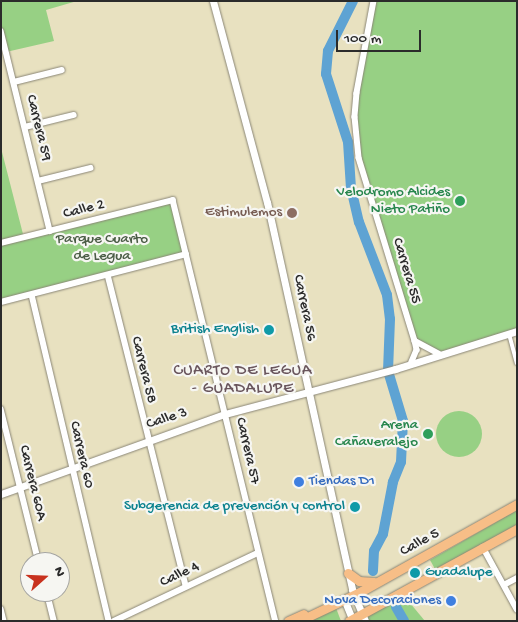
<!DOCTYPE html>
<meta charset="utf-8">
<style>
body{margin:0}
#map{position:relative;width:518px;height:622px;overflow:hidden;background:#e8e1c0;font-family:"Gochi Hand",sans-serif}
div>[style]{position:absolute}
.green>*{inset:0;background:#97d084}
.round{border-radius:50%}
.river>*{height:10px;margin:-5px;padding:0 5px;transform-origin:5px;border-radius:5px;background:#5ea3d3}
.roads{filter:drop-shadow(0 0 1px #8a8676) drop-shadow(0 0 1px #8a8676)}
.pedestrian>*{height:4px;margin:-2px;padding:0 2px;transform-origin:2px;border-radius:2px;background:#fff}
.minor>*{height:5.5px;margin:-2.75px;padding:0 2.75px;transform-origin:2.75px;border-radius:2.75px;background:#fff}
.tertiary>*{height:7px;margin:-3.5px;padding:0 3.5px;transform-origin:3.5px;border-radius:3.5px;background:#fff}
.primary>*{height:9px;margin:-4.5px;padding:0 4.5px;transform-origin:4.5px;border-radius:4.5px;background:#f7be87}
.dots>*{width:14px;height:14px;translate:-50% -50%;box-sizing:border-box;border:2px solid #f6f6f2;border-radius:50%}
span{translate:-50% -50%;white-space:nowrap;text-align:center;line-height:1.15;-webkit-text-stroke:4.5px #f6f6f2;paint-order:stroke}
.street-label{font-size:15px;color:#2b2b2b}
.leisure-label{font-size:15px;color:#27864d}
.right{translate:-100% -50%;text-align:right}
.education-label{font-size:15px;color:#785e54}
.park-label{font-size:15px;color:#4b5d46}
.culture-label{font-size:15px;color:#0d838f}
.left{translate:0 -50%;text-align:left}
.shop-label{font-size:15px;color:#366cbe}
.neighbourhood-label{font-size:16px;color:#69555c;letter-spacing:1px}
.frame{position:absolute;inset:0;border:2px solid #2b2b2b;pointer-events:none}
.north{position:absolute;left:20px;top:552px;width:50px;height:50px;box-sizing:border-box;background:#f6f6f2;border:1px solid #a5a5a2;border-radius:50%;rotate:70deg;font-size:14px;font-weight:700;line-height:20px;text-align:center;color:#2b2b2b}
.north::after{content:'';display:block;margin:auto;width:18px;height:22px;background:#c8321e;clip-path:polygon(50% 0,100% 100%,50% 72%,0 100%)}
.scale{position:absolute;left:336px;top:30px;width:85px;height:22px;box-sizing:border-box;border:2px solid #2b2b2b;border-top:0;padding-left:6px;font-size:15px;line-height:18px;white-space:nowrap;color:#2b2b2b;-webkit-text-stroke:4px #f6f6f2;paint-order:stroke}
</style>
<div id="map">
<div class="green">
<div style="clip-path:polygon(1px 1px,77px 1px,46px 10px,54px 41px,6px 52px,1px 31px)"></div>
<div style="clip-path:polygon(374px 1px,517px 1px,517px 331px,439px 354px,415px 341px,359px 158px,355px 117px)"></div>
<div style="clip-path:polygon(1px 148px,24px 238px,173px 200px,186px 254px,1px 302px)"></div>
<div class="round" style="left:436px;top:411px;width:46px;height:46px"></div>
<div style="clip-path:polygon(517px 510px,517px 527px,435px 569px,430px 560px)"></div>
<div style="clip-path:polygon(400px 591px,425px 621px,365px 621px,362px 614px)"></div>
<div style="clip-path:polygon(336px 608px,341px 621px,307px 621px)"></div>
</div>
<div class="river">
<div style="left:353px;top:1px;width:56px;rotate:116.6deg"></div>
<div style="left:328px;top:51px;width:23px;rotate:95deg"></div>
<div style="left:326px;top:74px;width:71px;rotate:72.1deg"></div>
<div style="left:348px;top:142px;width:46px;rotate:86.3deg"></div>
<div style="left:351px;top:188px;width:35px;rotate:77deg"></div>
<div style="left:359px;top:222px;width:78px;rotate:69deg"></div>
<div style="left:387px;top:295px;width:24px;rotate:83deg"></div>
<div style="left:390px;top:319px;width:52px;rotate:92.2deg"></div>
<div style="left:388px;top:371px;width:52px;rotate:73.3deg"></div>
<div style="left:403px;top:421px;width:41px;rotate:92.8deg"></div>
<div style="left:401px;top:462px;width:22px;rotate:112deg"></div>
<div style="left:393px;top:482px;width:53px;rotate:100.9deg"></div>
<div style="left:383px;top:534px;width:19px;rotate:118deg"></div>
<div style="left:374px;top:551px;width:20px;rotate:93deg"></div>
<div style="left:396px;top:607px;width:16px;rotate:60deg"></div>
</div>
<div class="roads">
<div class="pedestrian">
<div style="left:509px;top:334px;width:30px;rotate:75deg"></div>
</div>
<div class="minor">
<div style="left:374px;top:1px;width:94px;rotate:100.5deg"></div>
<div style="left:357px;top:93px;width:24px;rotate:95deg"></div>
<div style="left:355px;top:117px;width:41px;rotate:84.4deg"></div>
<div style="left:359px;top:158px;width:191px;rotate:73deg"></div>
<div style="left:415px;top:341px;width:9px;rotate:77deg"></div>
<div style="left:417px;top:350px;width:13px;rotate:113deg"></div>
<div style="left:1px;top:31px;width:206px;rotate:76.2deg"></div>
<div style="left:14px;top:82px;width:49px;rotate:-14deg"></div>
<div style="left:25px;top:127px;width:50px;rotate:-13.8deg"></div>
<div style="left:38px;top:181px;width:54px;rotate:-14deg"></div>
<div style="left:1px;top:243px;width:177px;rotate:-14deg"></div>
<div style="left:173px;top:200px;width:433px;rotate:76.3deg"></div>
<div style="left:108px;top:275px;width:320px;rotate:75.9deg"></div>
<div style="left:32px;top:295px;width:335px;rotate:76.7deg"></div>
<div style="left:1px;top:302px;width:191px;rotate:-14.5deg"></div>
<div style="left:415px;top:341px;width:27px;rotate:28deg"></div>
<div style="left:1px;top:409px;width:158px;rotate:76.1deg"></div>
<div style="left:483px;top:547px;width:71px;rotate:61.3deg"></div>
<div style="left:504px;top:585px;width:15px;rotate:-28deg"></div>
<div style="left:47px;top:592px;width:30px;rotate:76deg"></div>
<div style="left:1px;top:609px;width:12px;rotate:76deg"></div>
<div style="left:114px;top:621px;width:159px;rotate:-25.3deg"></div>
</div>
<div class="tertiary">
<div style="left:213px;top:1px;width:208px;rotate:75deg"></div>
<div style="left:267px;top:202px;width:397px;rotate:77.6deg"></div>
<div style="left:352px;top:590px;width:34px;rotate:67deg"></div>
<div style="left:1px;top:494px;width:238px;rotate:-19.7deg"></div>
<div style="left:225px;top:414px;width:176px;rotate:-14.8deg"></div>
<div style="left:395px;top:369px;width:128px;rotate:-17.3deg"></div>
<div style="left:344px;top:599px;width:24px;rotate:68deg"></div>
</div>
<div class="primary">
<div style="left:348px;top:573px;width:14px;rotate:36deg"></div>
<div style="left:359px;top:581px;width:15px;rotate:4deg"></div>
<div style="left:288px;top:621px;width:17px;rotate:-24deg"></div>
<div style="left:299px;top:621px;width:65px;rotate:-25.4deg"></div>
<div style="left:358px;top:593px;width:182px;rotate:-29.2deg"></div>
<div style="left:349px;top:621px;width:192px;rotate:-28.7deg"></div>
</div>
</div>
<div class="dots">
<div style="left:460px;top:201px;background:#2e9e5b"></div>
<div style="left:292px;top:213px;background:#8d6e63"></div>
<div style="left:269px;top:330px;background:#0f9aa8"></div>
<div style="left:428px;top:434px;background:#2e9e5b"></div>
<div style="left:299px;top:482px;background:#3f7fe0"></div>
<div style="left:355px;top:507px;background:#0f9aa8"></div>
<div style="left:415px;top:573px;background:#0f9aa8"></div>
<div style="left:451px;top:601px;background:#3f7fe0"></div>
</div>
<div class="street-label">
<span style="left:38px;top:128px;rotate:76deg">Carrera 59</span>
<span style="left:84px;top:210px;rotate:-14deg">Calle 2</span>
<span style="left:406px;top:271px;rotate:73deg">Carrera 55</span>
<span style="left:304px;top:308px;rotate:78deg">Carrera 56</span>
<span style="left:143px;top:370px;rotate:76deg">Carrera 58</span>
<span style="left:167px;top:419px;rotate:-18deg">Calle 3</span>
<span style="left:247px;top:451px;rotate:77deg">Carrera 57</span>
<span style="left:81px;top:455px;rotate:77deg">Carrera 60</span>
<span style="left:32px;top:483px;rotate:76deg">Carrera 60A</span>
<span style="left:420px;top:543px;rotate:-29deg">Calle 5</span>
<span style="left:180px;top:575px;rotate:-25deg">Calle 4</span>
</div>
<div class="leisure-label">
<span class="right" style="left:450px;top:201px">Velodromo Alcides<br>Nieto Patiño</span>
<span class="right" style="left:418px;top:434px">Arena<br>Cañaveralejo</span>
</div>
<div class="education-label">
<span class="right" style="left:282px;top:213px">Estimulemos</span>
</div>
<div class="park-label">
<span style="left:102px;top:248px">Parque Cuarto<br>de Legua</span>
</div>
<div class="culture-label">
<span class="right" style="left:259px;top:330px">British English</span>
<span class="right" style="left:345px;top:507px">Subgerencia de prevención y control</span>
<span class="left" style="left:425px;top:573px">Guadalupe</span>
</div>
<div class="shop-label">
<span class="left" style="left:309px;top:482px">Tiendas D1</span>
<span class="right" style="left:441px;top:601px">Nova Decoraciones</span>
</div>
<div class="neighbourhood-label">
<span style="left:243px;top:381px">CUARTO DE LEGUA<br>- GUADALUPE</span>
</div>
<div class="frame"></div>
<div class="north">N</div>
<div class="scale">100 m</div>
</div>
